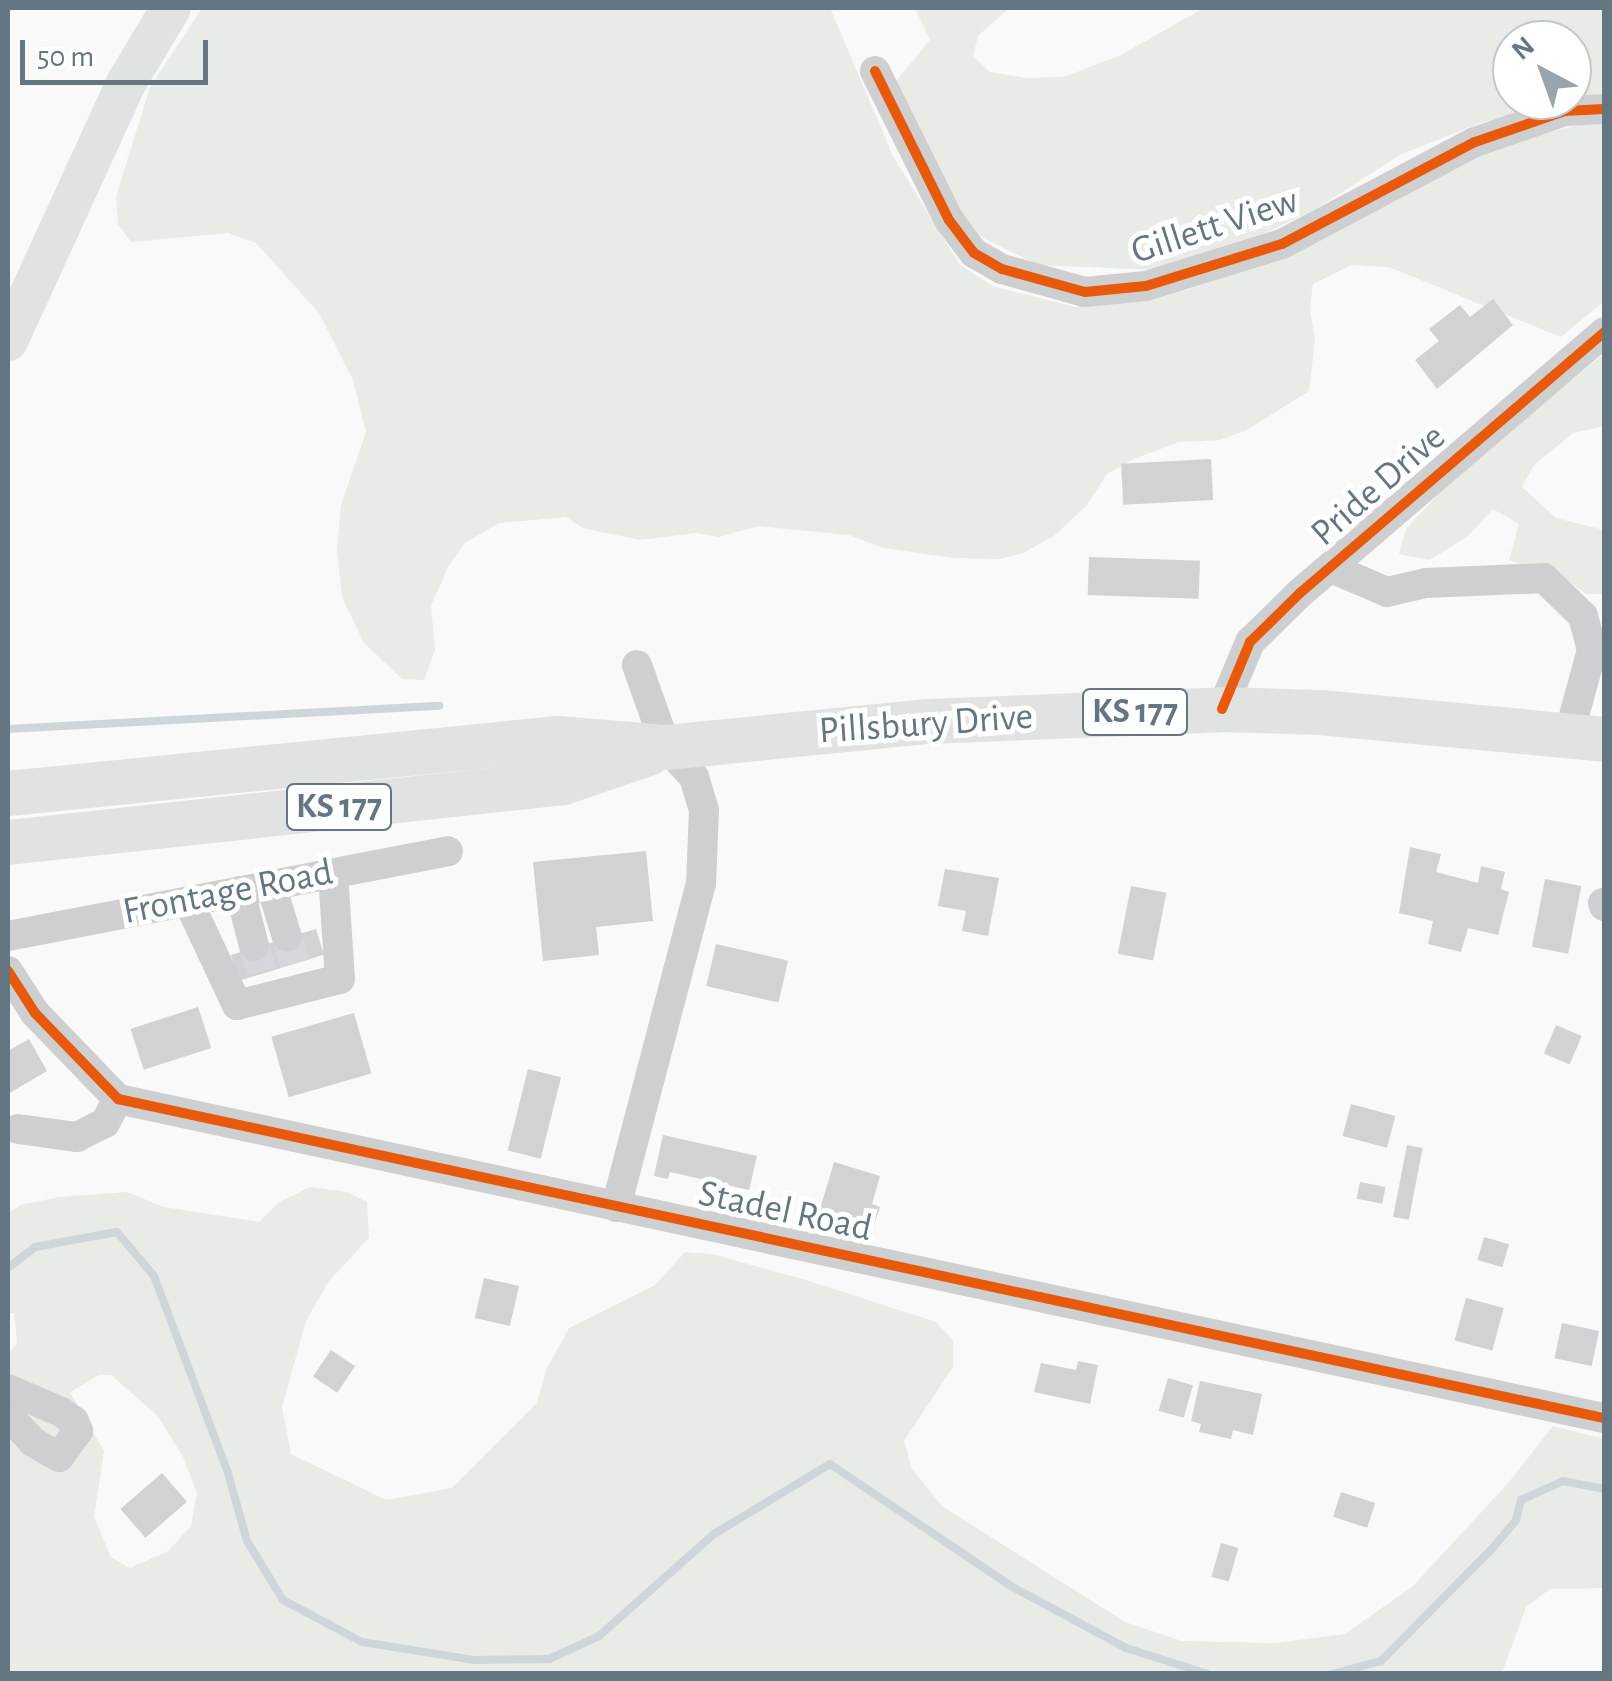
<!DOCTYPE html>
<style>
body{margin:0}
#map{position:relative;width:1612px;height:1681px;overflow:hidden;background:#f9f9f9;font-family:"Alegreya Sans",sans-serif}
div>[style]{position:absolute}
.green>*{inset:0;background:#e8ebe6}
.stream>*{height:8px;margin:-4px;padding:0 4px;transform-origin:4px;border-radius:4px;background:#ced6d9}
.building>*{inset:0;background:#d0d2d3;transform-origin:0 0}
.minor-tunnel>*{height:30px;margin-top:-15px;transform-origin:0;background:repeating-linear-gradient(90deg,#d4d8dc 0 30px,transparent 0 45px)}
.minor>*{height:30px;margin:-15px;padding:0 15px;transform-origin:15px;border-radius:15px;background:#cecfd0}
.major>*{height:40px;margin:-20px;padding:0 20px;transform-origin:20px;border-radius:20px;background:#e1e2e2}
.highway>*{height:45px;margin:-22.5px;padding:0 22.5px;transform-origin:22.5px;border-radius:22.5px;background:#e1e2e2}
.cycleway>*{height:10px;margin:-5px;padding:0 5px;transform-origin:5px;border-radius:5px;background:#e8590c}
span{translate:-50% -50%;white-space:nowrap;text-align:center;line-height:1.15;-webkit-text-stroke:10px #fff;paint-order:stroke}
.shield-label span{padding:2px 8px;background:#fff;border:2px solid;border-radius:8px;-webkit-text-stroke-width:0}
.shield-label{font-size:35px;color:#657683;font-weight:700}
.street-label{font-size:38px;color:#657683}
.frame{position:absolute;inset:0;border:10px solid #657683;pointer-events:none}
.north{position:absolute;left:1492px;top:20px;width:100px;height:100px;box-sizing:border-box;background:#fff;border:2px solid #c1c8cd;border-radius:50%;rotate:319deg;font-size:28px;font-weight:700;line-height:40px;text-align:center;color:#657683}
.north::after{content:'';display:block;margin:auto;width:35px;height:45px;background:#99a4ac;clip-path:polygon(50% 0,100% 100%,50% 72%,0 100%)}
.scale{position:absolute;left:20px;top:40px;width:188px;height:45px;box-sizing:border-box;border:5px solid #657683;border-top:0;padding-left:12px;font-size:30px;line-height:35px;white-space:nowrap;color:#657683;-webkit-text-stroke:8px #fff;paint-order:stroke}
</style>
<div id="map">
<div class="green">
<div style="clip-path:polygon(202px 8px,830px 8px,893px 156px,960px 265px,993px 286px,1074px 307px,1187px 290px,1275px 257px,1494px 146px,1578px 125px,1604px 124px,1604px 301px,1561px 337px,1389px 267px,1351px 265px,1313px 284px,1310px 309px,1315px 340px,1309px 391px,1245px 431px,1220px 440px,1179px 442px,1131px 460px,1107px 474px,1087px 505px,1054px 536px,1023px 553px,999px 559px,954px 558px,883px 548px,849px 535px,758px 526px,719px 537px,696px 533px,640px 540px,583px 528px,566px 517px,499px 523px,465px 543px,448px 567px,431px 606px,435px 650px,424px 680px,402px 679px,364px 643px,342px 597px,337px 550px,341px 505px,366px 432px,353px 380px,319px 313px,256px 243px,228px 233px,131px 242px,118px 224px,116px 197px,150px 87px)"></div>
<div style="clip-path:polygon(915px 8px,1009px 8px,978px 36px,973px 56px,990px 72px,1026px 78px,1064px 77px,1121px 55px,1204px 8px,1604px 8px,1604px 97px,1572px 100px,1572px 40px,1512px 40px,1512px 100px,1571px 100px,1480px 123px,1400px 155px,1316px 209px,1240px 245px,1159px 270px,1038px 265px,983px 238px,957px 209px,898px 103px,897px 80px,930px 40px)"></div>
<div style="clip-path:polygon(1604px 354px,1604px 426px,1573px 433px,1534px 465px,1522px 487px,1556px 518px,1604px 530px,1604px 594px,1586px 594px,1566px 579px,1509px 560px,1519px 524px,1493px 509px,1468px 536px,1430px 560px,1399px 554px,1406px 529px,1464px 467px)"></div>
<div style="clip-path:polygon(evenodd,310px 1187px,347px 1192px,367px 1202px,369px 1238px,328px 1282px,306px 1321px,282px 1407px,291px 1454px,386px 1500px,452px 1488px,537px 1403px,546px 1370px,569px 1328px,655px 1285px,685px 1252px,712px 1254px,806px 1280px,936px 1322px,953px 1340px,953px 1367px,904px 1441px,912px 1469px,942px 1506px,1125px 1622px,1182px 1641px,1275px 1643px,1345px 1634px,1413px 1586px,1509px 1482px,1553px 1426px,1604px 1439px,1604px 1588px,1550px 1589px,1526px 1607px,1502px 1673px,8px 1673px,8px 1353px,17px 1343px,14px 1313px,8px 1313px,8px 1213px,21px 1205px,59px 1197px,127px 1192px,164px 1207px,259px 1222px,279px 1202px,310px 1187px,99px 1375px,111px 1375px,158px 1416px,183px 1457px,197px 1493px,191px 1526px,168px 1551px,130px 1568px,111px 1557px,94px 1517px,104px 1451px,70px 1392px,99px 1375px)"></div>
</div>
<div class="stream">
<div style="left:8px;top:729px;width:432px;rotate:-3.1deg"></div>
<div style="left:8px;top:1268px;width:34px;rotate:-38deg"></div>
<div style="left:35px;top:1247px;width:83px;rotate:-10.4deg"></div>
<div style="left:117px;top:1232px;width:57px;rotate:49.9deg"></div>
<div style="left:154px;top:1276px;width:210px;rotate:69.4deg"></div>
<div style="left:228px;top:1473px;width:71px;rotate:74.4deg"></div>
<div style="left:247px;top:1541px;width:69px;rotate:58.6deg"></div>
<div style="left:283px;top:1600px;width:89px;rotate:28deg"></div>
<div style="left:362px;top:1642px;width:113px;rotate:9.1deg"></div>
<div style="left:474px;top:1660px;width:75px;rotate:-0.8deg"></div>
<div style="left:549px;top:1659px;width:55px;rotate:-24.7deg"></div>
<div style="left:599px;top:1636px;width:154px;rotate:-41.6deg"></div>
<div style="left:714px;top:1534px;width:135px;rotate:-31.1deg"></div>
<div style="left:830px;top:1464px;width:218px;rotate:34deg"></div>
<div style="left:1011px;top:1586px;width:131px;rotate:28.3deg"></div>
<div style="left:1126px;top:1648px;width:86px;rotate:17.6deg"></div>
<div style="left:1332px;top:1674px;width:51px;rotate:-14.9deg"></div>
<div style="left:1381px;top:1661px;width:156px;rotate:-45.3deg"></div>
<div style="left:1491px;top:1550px;width:39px;rotate:-50deg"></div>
<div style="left:1516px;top:1520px;width:21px;rotate:-76deg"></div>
<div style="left:1521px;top:1500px;width:46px;rotate:-24.3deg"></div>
<div style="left:1563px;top:1481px;width:42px;rotate:11deg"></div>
</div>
<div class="building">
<div style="clip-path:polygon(1493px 299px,1513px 325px,1437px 389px,1415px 360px,1439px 341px,1429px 329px,1460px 305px,1470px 317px)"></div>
<div style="left:1211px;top:459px;width:41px;height:90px;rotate:87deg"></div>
<div style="left:1089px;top:557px;width:111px;height:38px;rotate:2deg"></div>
<div style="clip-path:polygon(1410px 847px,1441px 854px,1436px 872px,1478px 883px,1481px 866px,1505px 872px,1501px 889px,1509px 892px,1498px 935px,1468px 928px,1461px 952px,1428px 944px,1433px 921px,1399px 913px)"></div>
<div style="clip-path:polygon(646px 851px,653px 921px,596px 927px,599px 955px,543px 961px,533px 862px)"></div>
<div style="clip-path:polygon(945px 869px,999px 878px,988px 936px,962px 931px,966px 911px,938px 906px)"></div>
<div style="left:1545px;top:879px;width:37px;height:69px;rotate:11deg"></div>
<div style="left:1131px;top:886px;width:36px;height:69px;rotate:11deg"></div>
<div style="left:316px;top:929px;width:27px;height:89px;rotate:73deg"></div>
<div style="left:716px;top:944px;width:74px;height:43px;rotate:13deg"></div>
<div style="left:198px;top:1007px;width:43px;height:71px;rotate:72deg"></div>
<div style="left:354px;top:1013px;width:63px;height:86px;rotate:74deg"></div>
<div style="left:1556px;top:1025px;width:28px;height:31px;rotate:23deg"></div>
<div style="clip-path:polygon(29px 1039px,47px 1071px,8px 1094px,8px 1051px)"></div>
<div style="left:528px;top:1069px;width:34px;height:84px;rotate:14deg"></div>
<div style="left:1351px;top:1104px;width:46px;height:33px;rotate:15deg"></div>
<div style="clip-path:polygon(663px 1135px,757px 1156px,749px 1190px,670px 1172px,668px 1179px,654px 1176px)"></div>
<div style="left:1407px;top:1145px;width:16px;height:73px;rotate:11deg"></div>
<div style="clip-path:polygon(834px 1162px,880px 1176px,872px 1204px,880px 1207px,871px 1234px,817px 1219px)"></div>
<div style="left:1360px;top:1182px;width:26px;height:17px;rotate:11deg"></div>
<div style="left:1484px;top:1237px;width:26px;height:24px;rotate:16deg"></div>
<div style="left:484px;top:1278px;width:36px;height:41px;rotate:13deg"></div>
<div style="left:1466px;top:1298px;width:39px;height:44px;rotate:15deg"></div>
<div style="left:1562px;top:1323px;width:38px;height:36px;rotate:12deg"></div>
<div style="left:331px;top:1350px;width:29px;height:32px;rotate:34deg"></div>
<div style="clip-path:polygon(1078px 1361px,1098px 1365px,1090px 1404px,1034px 1392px,1041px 1363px,1076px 1370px)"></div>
<div style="left:1168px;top:1378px;width:26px;height:34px;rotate:16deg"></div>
<div style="clip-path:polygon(1200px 1381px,1262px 1394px,1253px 1435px,1233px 1430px,1231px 1439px,1199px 1432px,1201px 1424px,1191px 1421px)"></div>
<div style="left:162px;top:1473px;width:38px;height:55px;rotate:49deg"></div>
<div style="left:1341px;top:1492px;width:36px;height:26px;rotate:18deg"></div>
<div style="left:1221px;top:1543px;width:18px;height:35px;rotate:16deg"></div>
</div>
<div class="minor-tunnel">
<div style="left:287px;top:937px;width:27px;rotate:73deg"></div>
<div style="left:254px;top:946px;width:27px;rotate:73deg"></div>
</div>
<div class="minor">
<div style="left:875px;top:71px;width:166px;rotate:63.6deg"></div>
<div style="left:949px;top:220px;width:41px;rotate:52.9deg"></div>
<div style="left:974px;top:253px;width:32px;rotate:30deg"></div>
<div style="left:1002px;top:269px;width:86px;rotate:15.5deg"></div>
<div style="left:1085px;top:292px;width:61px;rotate:-5.6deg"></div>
<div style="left:1146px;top:286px;width:142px;rotate:-17.2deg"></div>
<div style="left:1282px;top:244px;width:218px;rotate:-27.9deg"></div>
<div style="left:1475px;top:142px;width:95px;rotate:-19deg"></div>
<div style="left:1565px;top:111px;width:39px;rotate:-3deg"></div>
<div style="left:1331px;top:568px;width:61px;rotate:23.2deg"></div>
<div style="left:1387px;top:592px;width:40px;rotate:-13deg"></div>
<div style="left:1426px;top:583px;width:118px;rotate:-2.4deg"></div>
<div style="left:1544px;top:578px;width:54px;rotate:44.3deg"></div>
<div style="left:1583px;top:616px;width:35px;rotate:75deg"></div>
<div style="left:1592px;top:650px;width:87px;rotate:105.3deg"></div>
<div style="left:1222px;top:709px;width:73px;rotate:-67.3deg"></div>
<div style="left:1250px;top:642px;width:70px;rotate:-44.4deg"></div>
<div style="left:1300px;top:593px;width:401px;rotate:-40.6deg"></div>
<div style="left:271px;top:885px;width:54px;rotate:72.9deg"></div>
<div style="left:240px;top:891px;width:57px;rotate:75.7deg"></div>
<div style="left:188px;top:901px;width:115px;rotate:64.8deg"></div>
<div style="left:237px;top:1005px;width:106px;rotate:-14.2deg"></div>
<div style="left:340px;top:979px;width:106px;rotate:-93.8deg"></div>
<div style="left:1603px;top:903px;width:3px;rotate:72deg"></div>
<div style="left:8px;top:936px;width:448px;rotate:-10.9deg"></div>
<div style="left:8px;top:971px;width:50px;rotate:57.3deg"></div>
<div style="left:35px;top:1013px;width:120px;rotate:46deg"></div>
<div style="left:118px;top:1099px;width:1520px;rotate:12.12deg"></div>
<div style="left:18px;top:1129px;width:60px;rotate:7.7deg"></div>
<div style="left:77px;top:1137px;width:31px;rotate:-27deg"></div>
<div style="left:105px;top:1123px;width:27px;rotate:-62deg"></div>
<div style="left:616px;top:1207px;width:334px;rotate:-75.3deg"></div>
<div style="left:701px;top:884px;width:74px;rotate:-87.7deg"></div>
<div style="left:704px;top:810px;width:34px;rotate:-107deg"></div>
<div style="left:694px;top:777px;width:41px;rotate:-133deg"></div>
<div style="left:666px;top:747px;width:87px;rotate:-109.5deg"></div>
<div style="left:8px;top:1389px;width:58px;rotate:23.5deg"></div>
<div style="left:61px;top:1412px;width:16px;rotate:35deg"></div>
<div style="left:74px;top:1421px;width:11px;rotate:68deg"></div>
<div style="left:78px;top:1431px;width:32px;rotate:126deg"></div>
<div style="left:59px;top:1457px;width:30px;rotate:-150deg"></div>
<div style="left:33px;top:1442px;width:37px;rotate:-133deg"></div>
</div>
<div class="major">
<div style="left:8px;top:341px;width:284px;rotate:-65.4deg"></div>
<div style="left:126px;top:83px;width:87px;rotate:-59deg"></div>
</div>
<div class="highway">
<div style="left:8px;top:793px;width:552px;rotate:-5.72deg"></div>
<div style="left:557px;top:738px;width:109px;rotate:4.7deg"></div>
<div style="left:666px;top:747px;width:263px;rotate:-5.7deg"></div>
<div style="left:928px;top:721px;width:294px;rotate:-2.3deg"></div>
<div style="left:1222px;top:709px;width:98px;rotate:1.8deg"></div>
<div style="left:1320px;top:712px;width:285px;rotate:5.4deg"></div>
<div style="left:8px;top:842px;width:558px;rotate:-6.17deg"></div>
<div style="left:563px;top:782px;width:90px;rotate:-18.8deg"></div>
</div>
<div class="cycleway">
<div style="left:875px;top:71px;width:166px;rotate:63.6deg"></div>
<div style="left:949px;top:220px;width:41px;rotate:52.9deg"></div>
<div style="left:974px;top:253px;width:32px;rotate:30deg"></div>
<div style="left:1002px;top:269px;width:86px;rotate:15.5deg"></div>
<div style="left:1085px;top:292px;width:61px;rotate:-5.6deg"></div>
<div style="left:1146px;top:286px;width:142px;rotate:-17.2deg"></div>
<div style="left:1282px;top:244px;width:218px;rotate:-27.9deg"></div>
<div style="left:1475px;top:142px;width:95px;rotate:-19deg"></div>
<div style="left:1565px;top:111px;width:39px;rotate:-3deg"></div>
<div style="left:1222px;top:709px;width:73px;rotate:-67.3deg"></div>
<div style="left:1250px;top:642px;width:70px;rotate:-44.4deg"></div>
<div style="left:1300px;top:593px;width:401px;rotate:-40.6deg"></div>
<div style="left:8px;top:971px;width:50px;rotate:57.3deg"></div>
<div style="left:35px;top:1013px;width:120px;rotate:46deg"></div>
<div style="left:118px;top:1099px;width:1520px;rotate:12.12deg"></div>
</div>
<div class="shield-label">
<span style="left:1135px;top:712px">KS 177</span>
<span style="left:339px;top:807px">KS 177</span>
</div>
<div class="street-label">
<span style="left:1215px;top:227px;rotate:-18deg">Gillett View</span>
<span style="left:1379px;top:486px;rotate:-41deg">Pride Drive</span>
<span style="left:926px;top:725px;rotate:-4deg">Pillsbury Drive</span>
<span style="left:228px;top:893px;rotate:-11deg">Frontage Road</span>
<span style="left:785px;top:1212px;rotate:12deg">Stadel Road</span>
</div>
<div class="frame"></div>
<div class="north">N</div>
<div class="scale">50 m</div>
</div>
